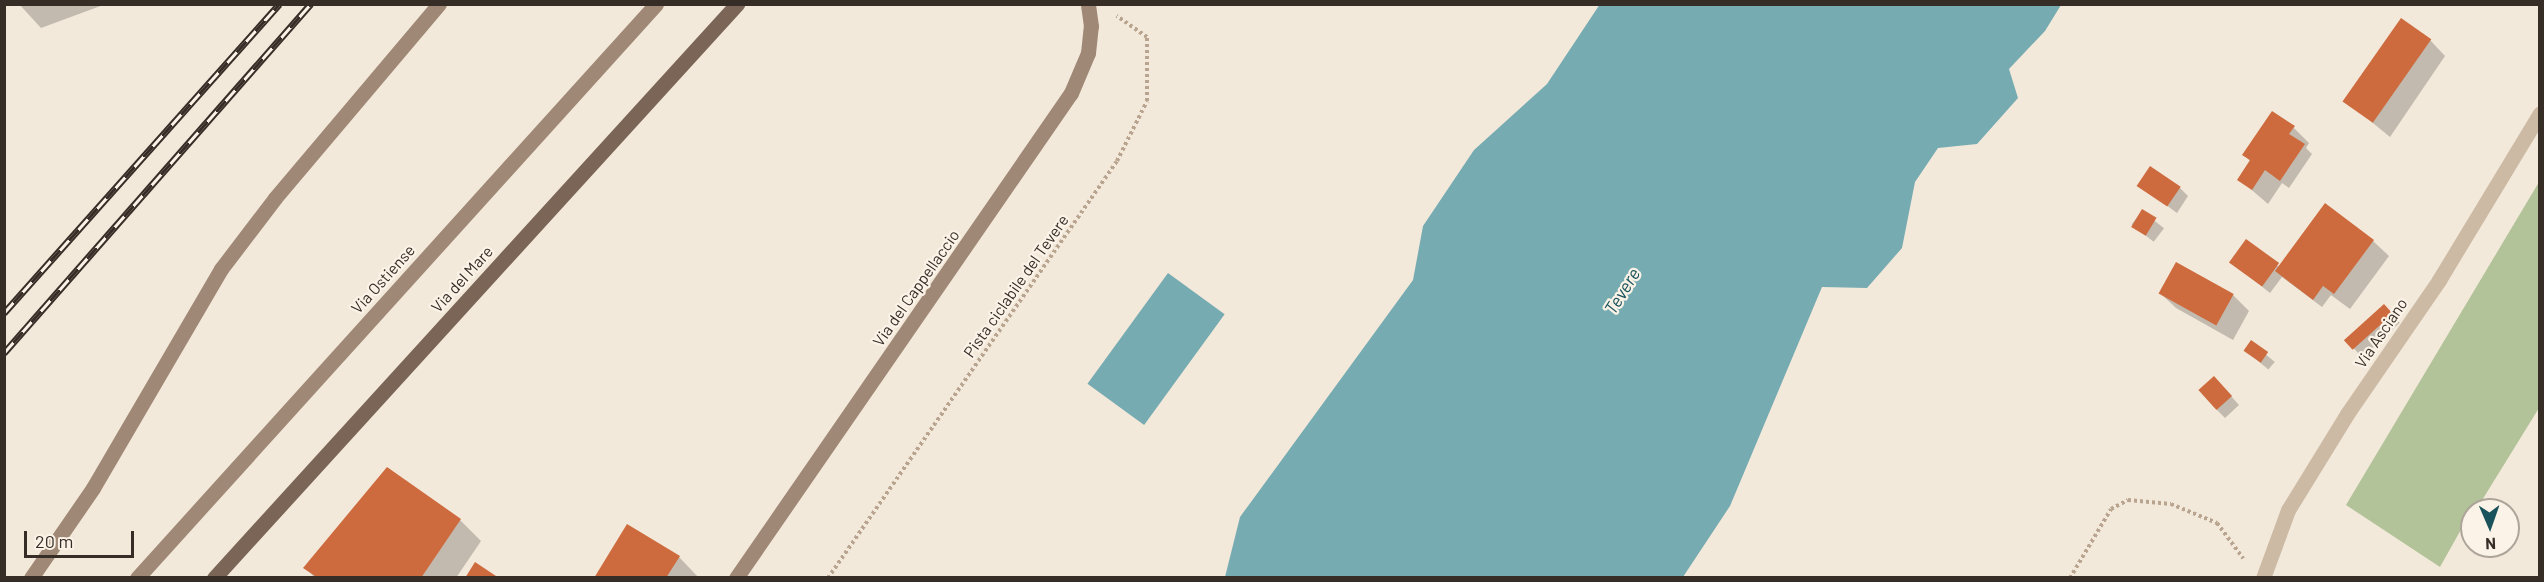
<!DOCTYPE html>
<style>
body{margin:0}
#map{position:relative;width:2544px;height:582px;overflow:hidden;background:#f3e9da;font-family:Barlow,sans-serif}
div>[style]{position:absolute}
.green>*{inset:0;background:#b2c399}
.water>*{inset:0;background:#77abb2;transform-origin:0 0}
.shadow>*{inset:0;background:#0003;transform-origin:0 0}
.building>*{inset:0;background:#ce6b3e;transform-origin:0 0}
.path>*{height:4px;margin-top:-2px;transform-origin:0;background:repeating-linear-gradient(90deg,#b8a48f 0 3px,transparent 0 6px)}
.street>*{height:15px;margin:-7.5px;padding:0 7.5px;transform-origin:7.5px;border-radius:7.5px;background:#ccbaa5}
.secondary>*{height:15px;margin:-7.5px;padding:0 7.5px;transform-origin:7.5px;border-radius:7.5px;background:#a08876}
.primary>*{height:15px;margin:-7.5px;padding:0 7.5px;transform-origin:7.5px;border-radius:7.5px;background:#7a6557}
.rail>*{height:7px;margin-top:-3.5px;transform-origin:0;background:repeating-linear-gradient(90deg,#fbf3e7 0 14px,#372d27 0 28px);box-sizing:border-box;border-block:2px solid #372d27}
span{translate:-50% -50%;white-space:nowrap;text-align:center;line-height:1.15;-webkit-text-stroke:4.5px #fbf3e7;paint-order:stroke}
.street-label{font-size:16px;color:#372d27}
.water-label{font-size:18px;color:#1a535c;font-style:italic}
.frame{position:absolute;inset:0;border:6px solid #372d27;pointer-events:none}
.north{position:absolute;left:2460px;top:498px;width:60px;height:60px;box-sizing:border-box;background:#fbf3e7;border:2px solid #ada49a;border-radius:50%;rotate:178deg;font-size:16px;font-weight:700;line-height:24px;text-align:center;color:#372d27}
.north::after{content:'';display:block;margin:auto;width:21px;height:27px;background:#1a535c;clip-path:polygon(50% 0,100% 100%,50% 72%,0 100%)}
.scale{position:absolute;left:24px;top:531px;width:110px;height:27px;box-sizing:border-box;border:3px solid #372d27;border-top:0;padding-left:8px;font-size:18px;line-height:21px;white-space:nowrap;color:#372d27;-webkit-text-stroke:4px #fbf3e7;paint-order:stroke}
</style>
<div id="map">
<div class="green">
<div style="clip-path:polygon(2539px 182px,2539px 408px,2476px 510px,2472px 510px,2440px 567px,2346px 505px)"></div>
</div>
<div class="water">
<div style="clip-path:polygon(1600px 4px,2061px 5px,2045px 31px,2009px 69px,2018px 98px,1977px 144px,1938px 148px,1915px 182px,1902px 248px,1867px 288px,1822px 287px,1730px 506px,1683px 577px,1225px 577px,1240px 517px,1413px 280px,1423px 226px,1474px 150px,1547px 84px)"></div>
<div style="left:1168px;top:273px;width:70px;height:137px;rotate:36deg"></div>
</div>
<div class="shadow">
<div style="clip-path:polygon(19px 4px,106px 4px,41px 28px)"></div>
<div style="clip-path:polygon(2430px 40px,2445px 56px,2390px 137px,2346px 101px)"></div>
<div style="clip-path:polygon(2294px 128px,2309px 143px,2306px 148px,2312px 154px,2289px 188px,2282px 183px,2268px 204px,2239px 179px,2251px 162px,2244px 155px)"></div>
<div style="clip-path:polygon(2139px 185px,2180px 188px,2188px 196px,2177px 213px)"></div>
<div style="left:2142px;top:211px;width:28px;height:17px;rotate:38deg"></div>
<div style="clip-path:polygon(2373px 241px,2389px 256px,2350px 309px,2331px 295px,2322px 307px,2282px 277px,2270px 293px,2231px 262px,2280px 266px)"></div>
<div style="clip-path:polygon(2160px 293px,2233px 295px,2249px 311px,2233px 340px,2176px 308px)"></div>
<div style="left:2384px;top:306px;width:23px;height:51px;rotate:47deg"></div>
<div style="left:2251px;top:342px;width:31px;height:10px;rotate:40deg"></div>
<div style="clip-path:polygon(2222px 386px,2239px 405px,2225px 418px,2217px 410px)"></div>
<div style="clip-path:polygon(460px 520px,481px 541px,456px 578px,315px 578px,305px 567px)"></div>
<div style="clip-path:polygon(679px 557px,699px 578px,596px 578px)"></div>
</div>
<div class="building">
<div style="left:2401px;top:18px;width:37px;height:102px;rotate:35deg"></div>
<div style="clip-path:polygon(2272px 111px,2295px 126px,2289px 134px,2305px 144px,2280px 181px,2265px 170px,2252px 190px,2237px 180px,2250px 160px,2242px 155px)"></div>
<div style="left:2150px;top:166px;width:37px;height:24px;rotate:34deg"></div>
<div style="clip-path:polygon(2325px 203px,2374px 240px,2334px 294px,2323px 286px,2313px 300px,2275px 271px)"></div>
<div style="left:2142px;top:209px;width:17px;height:21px;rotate:31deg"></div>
<div style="left:2246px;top:239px;width:41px;height:29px;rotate:36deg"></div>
<div style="left:2176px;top:262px;width:66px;height:36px;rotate:29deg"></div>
<div style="left:2384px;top:304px;width:13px;height:54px;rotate:48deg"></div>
<div style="left:2251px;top:340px;width:21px;height:13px;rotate:35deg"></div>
<div style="left:2214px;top:376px;width:27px;height:21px;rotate:48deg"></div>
<div style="clip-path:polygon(387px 467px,461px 519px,421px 578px,318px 578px,303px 568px)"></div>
<div style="clip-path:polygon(627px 524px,680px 556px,666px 578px,594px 578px)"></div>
<div style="clip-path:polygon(475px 562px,499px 578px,465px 578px)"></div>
</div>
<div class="path">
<div style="left:828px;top:578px;width:507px;rotate:-55.28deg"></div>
<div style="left:1117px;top:161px;width:67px;rotate:-63.4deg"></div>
<div style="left:1147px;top:101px;width:64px;rotate:-90deg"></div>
<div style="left:1147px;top:37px;width:37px;rotate:-145deg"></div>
<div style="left:2070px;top:578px;width:80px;rotate:-59.3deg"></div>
<div style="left:2111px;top:509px;width:19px;rotate:-28deg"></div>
<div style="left:2128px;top:500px;width:43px;rotate:5.3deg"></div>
<div style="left:2171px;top:504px;width:50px;rotate:22.4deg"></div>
<div style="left:2217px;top:523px;width:44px;rotate:53.4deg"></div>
</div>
<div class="street">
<div style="left:2263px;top:578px;width:72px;rotate:-69.8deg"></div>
<div style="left:2288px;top:510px;width:113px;rotate:-58.4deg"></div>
<div style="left:2347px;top:414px;width:163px;rotate:-55.5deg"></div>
<div style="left:2439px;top:280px;width:195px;rotate:-58.8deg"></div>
</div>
<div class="secondary">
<div style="left:31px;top:578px;width:109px;rotate:-55.4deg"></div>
<div style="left:93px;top:488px;width:254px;rotate:-59.7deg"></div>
<div style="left:221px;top:269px;width:89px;rotate:-52.7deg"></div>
<div style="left:275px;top:198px;width:254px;rotate:-49.8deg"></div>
<div style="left:137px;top:578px;width:774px;rotate:-47.88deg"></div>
<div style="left:736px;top:578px;width:589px;rotate:-55.37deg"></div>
<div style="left:1071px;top:93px;width:43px;rotate:-67deg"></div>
<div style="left:1088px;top:53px;width:27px;rotate:-84deg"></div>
<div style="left:1091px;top:26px;width:22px;rotate:-98deg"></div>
</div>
<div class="primary">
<div style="left:214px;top:578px;width:777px;rotate:-47.66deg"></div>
</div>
<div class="rail">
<div style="left:4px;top:313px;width:414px;rotate:-48.3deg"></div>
<div style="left:4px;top:353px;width:465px;rotate:-48.7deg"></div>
</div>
<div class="street-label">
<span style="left:383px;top:279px;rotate:-48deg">Via Ostiense</span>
<span style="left:462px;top:279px;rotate:-48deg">Via del Mare</span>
<span style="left:1016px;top:286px;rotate:-55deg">Pista ciclabile del Tevere</span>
<span style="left:916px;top:288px;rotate:-55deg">Via del Cappellaccio</span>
<span style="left:2381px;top:333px;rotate:-56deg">Via Asciano</span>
</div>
<div class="water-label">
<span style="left:1622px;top:291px;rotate:-58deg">Tevere</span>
</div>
<div class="frame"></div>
<div class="north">N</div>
<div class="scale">20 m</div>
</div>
